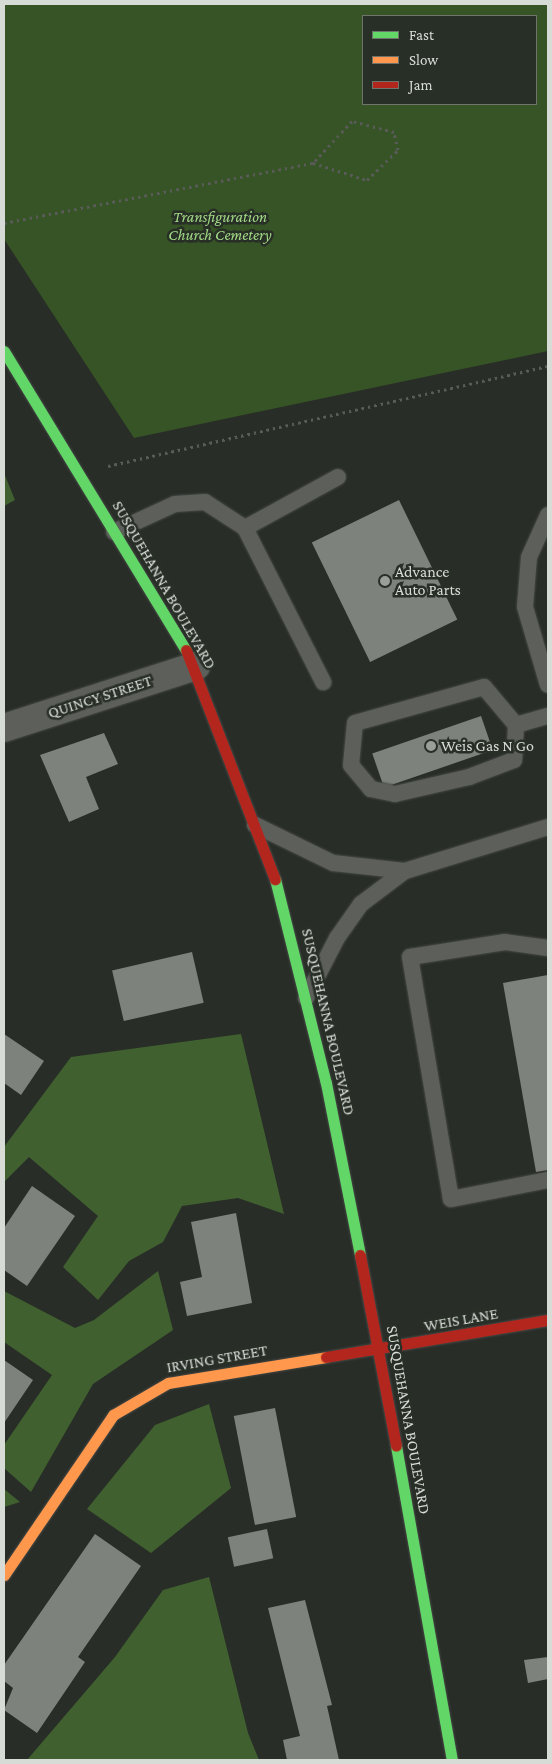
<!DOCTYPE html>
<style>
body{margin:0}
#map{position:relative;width:552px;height:1764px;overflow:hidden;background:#292d28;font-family:"Crimson Pro",serif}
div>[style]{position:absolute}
.green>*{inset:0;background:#365425}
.forest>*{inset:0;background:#40612f}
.building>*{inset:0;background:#7e827d;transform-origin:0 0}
.path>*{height:3px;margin-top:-1.5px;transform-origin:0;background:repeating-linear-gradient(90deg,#595b58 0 2.5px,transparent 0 6.5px)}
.roads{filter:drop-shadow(0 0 1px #454945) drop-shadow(0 0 1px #454945)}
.lane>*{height:16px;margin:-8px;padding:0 8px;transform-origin:8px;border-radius:8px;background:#5c5f5a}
.street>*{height:28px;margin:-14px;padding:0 14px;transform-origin:14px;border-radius:14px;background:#5c5f5a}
.fast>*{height:11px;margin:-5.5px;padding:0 5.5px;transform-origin:5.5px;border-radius:5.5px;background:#63d668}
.slow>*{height:11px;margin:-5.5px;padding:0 5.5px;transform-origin:5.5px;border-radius:5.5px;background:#ff974d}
.jam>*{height:11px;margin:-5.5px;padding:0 5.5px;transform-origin:5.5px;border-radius:5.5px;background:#b3261e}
.dots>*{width:14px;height:14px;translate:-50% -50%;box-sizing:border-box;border:2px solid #282f26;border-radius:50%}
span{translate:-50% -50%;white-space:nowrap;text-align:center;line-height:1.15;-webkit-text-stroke:5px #282f26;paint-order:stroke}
.park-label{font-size:16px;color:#a2da86;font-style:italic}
.poi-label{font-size:16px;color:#d7dcd6}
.left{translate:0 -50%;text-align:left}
.street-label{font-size:16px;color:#d7dcd6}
.frame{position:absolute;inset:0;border:5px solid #d7dcd6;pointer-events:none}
.legend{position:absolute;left:362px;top:15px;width:175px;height:90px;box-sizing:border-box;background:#282f26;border:1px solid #6e746c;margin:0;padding:6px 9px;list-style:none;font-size:15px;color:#d7dcd6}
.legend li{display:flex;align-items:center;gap:10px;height:25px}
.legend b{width:25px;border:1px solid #6e746c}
</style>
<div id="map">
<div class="green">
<div style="clip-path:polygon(evenodd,4px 4px,548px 4px,548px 351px,134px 438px,4px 239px,4px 4px,363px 16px,536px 16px,536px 104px,363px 104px,363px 16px)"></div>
</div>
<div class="forest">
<div style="clip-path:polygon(4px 473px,15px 500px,4px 506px)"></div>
<div style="clip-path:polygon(241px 1034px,284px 1214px,238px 1198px,182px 1206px,163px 1242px,129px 1261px,98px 1300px,63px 1267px,98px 1216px,29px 1157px,4px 1182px,4px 1147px,71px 1057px)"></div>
<div style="clip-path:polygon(158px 1271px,173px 1330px,93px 1384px,31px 1492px,4px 1468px,4px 1445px,52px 1375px,4px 1342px,4px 1291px,75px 1328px,94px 1320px)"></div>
<div style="clip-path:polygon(209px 1404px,231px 1488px,151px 1553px,87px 1509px,155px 1425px)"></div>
<div style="clip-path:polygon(4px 1489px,20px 1502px,4px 1507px)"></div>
<div style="clip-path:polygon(209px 1577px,248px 1733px,259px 1760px,27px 1760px,115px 1657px,163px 1590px)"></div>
</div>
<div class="building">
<div style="left:399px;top:500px;width:133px;height:97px;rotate:64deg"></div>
<div style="left:481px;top:716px;width:36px;height:115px;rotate:71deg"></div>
<div style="clip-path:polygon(104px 733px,118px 764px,86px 777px,99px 809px,69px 822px,40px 755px)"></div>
<div style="left:192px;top:952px;width:52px;height:82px;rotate:77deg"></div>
<div style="clip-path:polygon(548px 975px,548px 1170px,536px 1172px,503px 983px)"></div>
<div style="clip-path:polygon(4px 1034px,44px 1061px,21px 1095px,4px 1083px)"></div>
<div style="clip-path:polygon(32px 1186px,75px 1216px,27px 1286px,4px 1270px,4px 1228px)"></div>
<div style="clip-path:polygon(236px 1213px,252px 1303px,187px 1316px,180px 1282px,202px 1277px,191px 1222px)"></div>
<div style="clip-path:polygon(4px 1360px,33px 1380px,4px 1423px)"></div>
<div style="left:275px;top:1408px;width:111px;height:42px;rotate:79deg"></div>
<div style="left:267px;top:1529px;width:30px;height:40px;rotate:78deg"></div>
<div style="clip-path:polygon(95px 1534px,141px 1566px,78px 1657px,85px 1662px,37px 1733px,4px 1710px,13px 1688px,4px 1681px,4px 1665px)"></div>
<div style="clip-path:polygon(305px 1600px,332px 1705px,327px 1706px,339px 1760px,287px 1760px,283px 1740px,300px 1736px,268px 1608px)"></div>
<div style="clip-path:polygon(548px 1657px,548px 1679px,528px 1683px,524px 1660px)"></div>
</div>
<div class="path">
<div style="left:4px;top:223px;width:315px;rotate:-11deg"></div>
<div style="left:313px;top:163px;width:57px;rotate:17.5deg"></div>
<div style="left:367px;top:180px;width:43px;rotate:-44.1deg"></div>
<div style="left:398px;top:150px;width:18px;rotate:-103deg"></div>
<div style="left:394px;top:132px;width:43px;rotate:-165.3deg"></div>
<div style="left:352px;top:121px;width:57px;rotate:132.9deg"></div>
<div style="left:108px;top:466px;width:451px;rotate:-12.8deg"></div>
</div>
<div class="roads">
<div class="lane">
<div style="left:548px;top:515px;width:46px;rotate:114.3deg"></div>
<div style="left:529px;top:557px;width:50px;rotate:94.6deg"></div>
<div style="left:525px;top:607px;width:81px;rotate:73.6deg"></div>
<div style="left:245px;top:528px;width:173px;rotate:63.1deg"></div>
<div style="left:114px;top:532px;width:67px;rotate:-24.7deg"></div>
<div style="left:175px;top:504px;width:30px;rotate:-4deg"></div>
<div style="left:205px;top:502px;width:48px;rotate:33deg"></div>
<div style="left:245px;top:528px;width:106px;rotate:-28.7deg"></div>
<div style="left:484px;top:687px;width:50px;rotate:49.9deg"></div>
<div style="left:516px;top:725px;width:35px;rotate:93deg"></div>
<div style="left:514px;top:760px;width:48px;rotate:159.3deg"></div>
<div style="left:469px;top:777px;width:76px;rotate:167.1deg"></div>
<div style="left:395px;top:794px;width:25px;rotate:-168deg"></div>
<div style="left:371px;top:789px;width:31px;rotate:-130deg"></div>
<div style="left:351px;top:765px;width:42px;rotate:-84.6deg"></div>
<div style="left:355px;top:723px;width:134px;rotate:-15.6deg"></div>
<div style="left:516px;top:725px;width:33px;rotate:-16deg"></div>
<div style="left:255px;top:825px;width:87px;rotate:26deg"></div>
<div style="left:333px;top:863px;width:72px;rotate:6.3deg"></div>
<div style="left:405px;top:871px;width:150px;rotate:-17.1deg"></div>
<div style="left:548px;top:948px;width:43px;rotate:-172.1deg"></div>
<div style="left:505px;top:942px;width:96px;rotate:171deg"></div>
<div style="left:410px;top:957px;width:245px;rotate:80.4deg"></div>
<div style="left:451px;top:1199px;width:99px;rotate:-11.1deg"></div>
<div style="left:306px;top:998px;width:68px;rotate:-62.7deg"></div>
<div style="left:337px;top:938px;width:42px;rotate:-54.8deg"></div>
<div style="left:361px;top:904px;width:55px;rotate:-36.9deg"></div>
</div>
<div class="street">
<div style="left:4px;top:728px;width:202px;rotate:-17.9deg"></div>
</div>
<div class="fast">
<div style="left:4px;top:351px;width:350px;rotate:58.7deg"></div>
<div style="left:275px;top:879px;width:210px;rotate:76deg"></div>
<div style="left:326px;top:1083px;width:175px;rotate:78.8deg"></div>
<div style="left:396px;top:1446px;width:319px;rotate:79.9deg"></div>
</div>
<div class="slow">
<div style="left:4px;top:1575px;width:194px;rotate:-55.7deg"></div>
<div style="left:113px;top:1415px;width:64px;rotate:-30.2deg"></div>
<div style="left:168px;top:1383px;width:160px;rotate:-9.3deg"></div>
</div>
<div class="jam">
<div style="left:186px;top:650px;width:246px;rotate:68.8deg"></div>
<div style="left:360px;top:1255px;width:194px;rotate:79.3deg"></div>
<div style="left:326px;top:1357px;width:225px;rotate:-9.5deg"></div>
</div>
</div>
<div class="dots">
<div style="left:385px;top:581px;background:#9a9f99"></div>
<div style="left:431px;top:746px;background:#9a9f99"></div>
</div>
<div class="park-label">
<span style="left:220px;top:226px">Transfiguration<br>Church Cemetery</span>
</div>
<div class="poi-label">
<span class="left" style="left:395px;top:581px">Advance<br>Auto Parts</span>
<span class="left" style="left:441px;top:746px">Weis Gas N Go</span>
</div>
<div class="street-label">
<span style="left:164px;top:585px;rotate:60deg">SUSQUEHANNA BOULEVARD</span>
<span style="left:100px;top:697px;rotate:-18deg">QUINCY STREET</span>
<span style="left:328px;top:1022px;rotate:77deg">SUSQUEHANNA BOULEVARD</span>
<span style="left:461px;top:1320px;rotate:-10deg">WEIS LANE</span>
<span style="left:217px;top:1359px;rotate:-10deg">IRVING STREET</span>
<span style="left:408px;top:1420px;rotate:80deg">SUSQUEHANNA BOULEVARD</span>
</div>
<div class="frame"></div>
<ul class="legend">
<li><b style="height:6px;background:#63d668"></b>Fast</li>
<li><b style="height:6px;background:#ff974d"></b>Slow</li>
<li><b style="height:6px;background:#b3261e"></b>Jam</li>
</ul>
</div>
